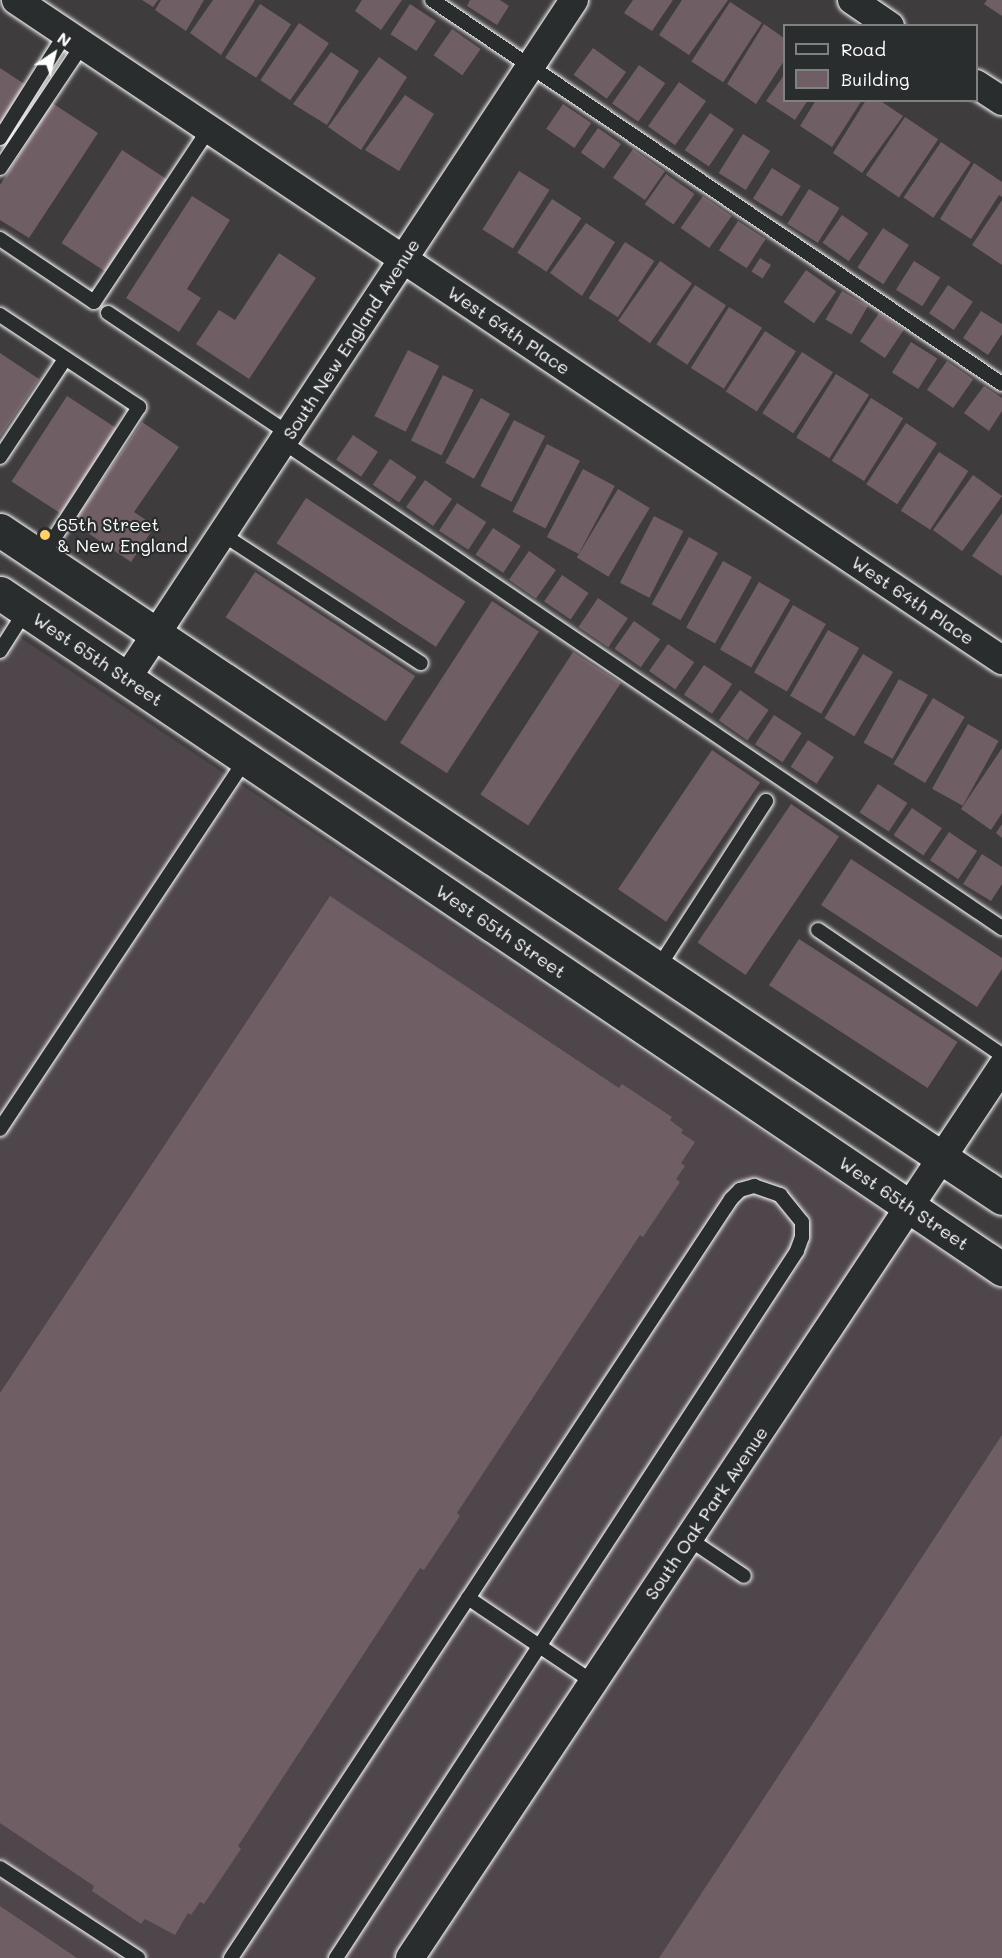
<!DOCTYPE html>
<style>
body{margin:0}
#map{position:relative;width:1002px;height:1958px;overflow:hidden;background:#3f3c3e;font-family:Mali,sans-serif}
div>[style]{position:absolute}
.built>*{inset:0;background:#4e464a}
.building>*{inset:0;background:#705e65;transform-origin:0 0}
.roads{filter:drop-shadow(0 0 2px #fff) drop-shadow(0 0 2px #fff)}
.service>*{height:14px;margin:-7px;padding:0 7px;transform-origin:7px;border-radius:7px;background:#2a2d2e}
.minor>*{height:28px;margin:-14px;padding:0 14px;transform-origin:14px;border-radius:14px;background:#2a2d2e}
.tertiary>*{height:33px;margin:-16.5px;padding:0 16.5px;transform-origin:16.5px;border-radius:16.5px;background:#2a2d2e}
.dots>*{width:16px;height:16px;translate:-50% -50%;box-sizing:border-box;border:3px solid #2a2d2e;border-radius:50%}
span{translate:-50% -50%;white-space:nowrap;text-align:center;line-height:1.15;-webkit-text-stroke:4.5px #2a2d2e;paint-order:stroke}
.street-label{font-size:18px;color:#fff}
.poi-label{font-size:18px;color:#fff}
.left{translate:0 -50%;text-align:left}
.legend{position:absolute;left:783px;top:24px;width:195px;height:78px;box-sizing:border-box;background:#2a2d2e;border:2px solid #7f8182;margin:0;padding:8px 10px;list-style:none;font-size:18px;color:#fff}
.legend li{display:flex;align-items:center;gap:12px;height:30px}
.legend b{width:30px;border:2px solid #7f8182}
.north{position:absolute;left:24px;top:24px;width:60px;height:60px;-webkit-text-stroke:4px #2a2d2e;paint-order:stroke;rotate:35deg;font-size:16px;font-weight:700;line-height:24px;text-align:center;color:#fff}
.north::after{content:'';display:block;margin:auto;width:21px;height:27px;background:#fff;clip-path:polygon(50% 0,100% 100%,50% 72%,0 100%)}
</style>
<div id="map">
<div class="built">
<div style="clip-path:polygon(0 624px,1002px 1291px,1002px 1958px,0 1958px)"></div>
</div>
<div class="building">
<div style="clip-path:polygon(142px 0,158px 0,153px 7px)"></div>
<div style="clip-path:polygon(161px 0,204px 0,186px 31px,155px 10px)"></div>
<div style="clip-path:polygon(213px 0,255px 0,221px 55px,190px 33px)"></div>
<div style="clip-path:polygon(362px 0,402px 0,381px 30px,355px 11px)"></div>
<div style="clip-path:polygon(470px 0,500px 0,509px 6px,497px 25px,467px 6px)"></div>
<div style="clip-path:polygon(633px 0,673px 0,652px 31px,624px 13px)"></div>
<div style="clip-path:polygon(682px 0,728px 0,689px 55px,659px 35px)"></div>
<div style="clip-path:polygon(987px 0,1002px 0,1002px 16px,984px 4px)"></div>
<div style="left:730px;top:2px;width:38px;height:71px;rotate:33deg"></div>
<div style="left:260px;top:4px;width:37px;height:64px;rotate:33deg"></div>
<div style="left:410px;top:4px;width:31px;height:36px;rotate:33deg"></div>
<div style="left:299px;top:23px;width:36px;height:69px;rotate:34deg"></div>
<div style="clip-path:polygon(764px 24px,784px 38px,784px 61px,756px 104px,727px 84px)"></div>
<div style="left:452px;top:29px;width:35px;height:32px;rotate:35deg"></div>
<div style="left:593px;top:48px;width:41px;height:33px;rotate:36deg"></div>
<div style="clip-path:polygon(331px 52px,359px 71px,327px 125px,293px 104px)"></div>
<div style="clip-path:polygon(379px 57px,407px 77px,361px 150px,328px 127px)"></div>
<div style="left:639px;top:65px;width:32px;height:47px;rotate:35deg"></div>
<div style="clip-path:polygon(0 68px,29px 87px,0 131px)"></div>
<div style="clip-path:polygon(784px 75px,784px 100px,808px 100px,795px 120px,766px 101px)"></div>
<div style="left:679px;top:82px;width:33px;height:54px;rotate:35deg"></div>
<div style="clip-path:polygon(405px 95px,434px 114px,399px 171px,365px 150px)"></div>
<div style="clip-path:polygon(816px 100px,862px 100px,832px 147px,800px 126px)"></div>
<div style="clip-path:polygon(866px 100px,879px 100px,903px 116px,862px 173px,833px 153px)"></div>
<div style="clip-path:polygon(52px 103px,98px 133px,29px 238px,0 220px,0 185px)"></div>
<div style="left:563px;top:104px;width:34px;height:30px;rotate:34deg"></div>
<div style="left:710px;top:113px;width:29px;height:45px;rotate:34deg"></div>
<div style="left:905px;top:117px;width:40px;height:70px;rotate:34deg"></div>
<div style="left:598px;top:128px;width:28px;height:30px;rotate:35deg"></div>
<div style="left:743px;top:134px;width:32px;height:46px;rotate:32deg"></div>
<div style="left:941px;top:142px;width:36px;height:67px;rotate:34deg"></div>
<div style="left:633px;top:149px;width:39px;height:35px;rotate:35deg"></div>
<div style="left:122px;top:150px;width:54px;height:111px;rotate:33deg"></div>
<div style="clip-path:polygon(974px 163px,1002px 182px,1002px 197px,999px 195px,971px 239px,940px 219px)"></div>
<div style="left:772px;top:168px;width:34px;height:36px;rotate:32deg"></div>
<div style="left:519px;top:171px;width:36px;height:69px;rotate:32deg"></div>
<div style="left:666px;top:174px;width:35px;height:37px;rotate:35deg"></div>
<div style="left:809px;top:189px;width:36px;height:41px;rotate:32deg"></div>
<div style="clip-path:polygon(192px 196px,230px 220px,187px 289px,201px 298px,179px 332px,126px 298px)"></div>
<div style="left:703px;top:196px;width:35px;height:39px;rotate:35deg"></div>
<div style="left:552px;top:199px;width:35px;height:64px;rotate:33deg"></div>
<div style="clip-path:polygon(1002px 200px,1002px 265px,972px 245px)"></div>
<div style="left:842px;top:215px;width:32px;height:34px;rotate:35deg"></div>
<div style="left:738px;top:221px;width:33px;height:35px;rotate:33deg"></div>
<div style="clip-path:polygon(586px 223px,615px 242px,582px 296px,550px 273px)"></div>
<div style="left:883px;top:228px;width:31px;height:47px;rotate:33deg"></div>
<div style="left:625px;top:242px;width:35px;height:67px;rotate:33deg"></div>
<div style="clip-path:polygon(279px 253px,316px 278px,249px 379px,196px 344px,219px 310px,235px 320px)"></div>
<div style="left:760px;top:258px;width:13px;height:16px;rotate:32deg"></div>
<div style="left:660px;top:261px;width:39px;height:73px;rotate:35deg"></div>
<div style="left:914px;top:261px;width:31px;height:34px;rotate:32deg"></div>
<div style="left:806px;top:270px;width:37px;height:39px;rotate:35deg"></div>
<div style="left:695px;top:285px;width:37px;height:71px;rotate:33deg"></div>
<div style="left:948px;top:285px;width:30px;height:34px;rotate:34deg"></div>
<div style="left:842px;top:291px;width:30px;height:33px;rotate:30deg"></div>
<div style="left:729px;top:307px;width:39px;height:72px;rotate:32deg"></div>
<div style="clip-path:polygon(981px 311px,1002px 324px,1002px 334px,988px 355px,963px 338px)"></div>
<div style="left:879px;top:313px;width:30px;height:34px;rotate:34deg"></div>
<div style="left:765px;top:331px;width:37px;height:72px;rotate:33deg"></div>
<div style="left:911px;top:342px;width:31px;height:36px;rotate:32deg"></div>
<div style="left:408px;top:350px;width:35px;height:74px;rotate:27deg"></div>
<div style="left:802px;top:352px;width:37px;height:73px;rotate:33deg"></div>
<div style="clip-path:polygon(0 353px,39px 379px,0 437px)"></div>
<div style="left:947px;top:361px;width:32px;height:35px;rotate:35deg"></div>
<div style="left:836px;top:374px;width:39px;height:75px;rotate:32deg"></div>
<div style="left:443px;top:375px;width:34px;height:73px;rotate:26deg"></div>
<div style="clip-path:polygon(984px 386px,1002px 398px,1002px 411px,989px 431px,964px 413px)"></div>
<div style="left:67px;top:396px;width:59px;height:102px;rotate:33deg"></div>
<div style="left:481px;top:398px;width:33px;height:74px;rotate:29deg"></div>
<div style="left:871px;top:398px;width:38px;height:74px;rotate:32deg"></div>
<div style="left:514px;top:420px;width:35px;height:74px;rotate:27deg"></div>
<div style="clip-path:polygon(142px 422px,179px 447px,134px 512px,155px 526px,131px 562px,73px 523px)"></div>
<div style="left:906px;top:423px;width:37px;height:73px;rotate:33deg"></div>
<div style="left:353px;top:435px;width:30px;height:30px;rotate:34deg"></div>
<div style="left:547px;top:444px;width:37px;height:76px;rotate:27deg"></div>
<div style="left:939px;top:452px;width:35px;height:70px;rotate:33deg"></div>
<div style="left:390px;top:459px;width:32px;height:31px;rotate:34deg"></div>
<div style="left:583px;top:469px;width:36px;height:77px;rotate:28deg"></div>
<div style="left:973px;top:475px;width:36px;height:68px;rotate:36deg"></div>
<div style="left:425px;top:480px;width:33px;height:33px;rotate:35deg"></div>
<div style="left:618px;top:489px;width:37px;height:80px;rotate:31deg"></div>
<div style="left:306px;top:498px;width:190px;height:54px;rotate:33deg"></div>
<div style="left:457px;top:503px;width:35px;height:33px;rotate:33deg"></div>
<div style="clip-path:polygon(1002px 513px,1002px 576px,972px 556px)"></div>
<div style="left:654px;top:516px;width:33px;height:75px;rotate:27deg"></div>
<div style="left:493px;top:528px;width:33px;height:32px;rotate:33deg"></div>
<div style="left:689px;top:537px;width:33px;height:77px;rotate:29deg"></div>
<div style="left:529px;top:551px;width:33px;height:35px;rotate:35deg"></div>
<div style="left:723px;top:561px;width:33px;height:76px;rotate:29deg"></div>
<div style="left:255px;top:572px;width:191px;height:54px;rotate:33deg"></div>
<div style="left:562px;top:575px;width:32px;height:32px;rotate:34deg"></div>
<div style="left:759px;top:582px;width:36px;height:78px;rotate:30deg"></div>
<div style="left:598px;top:598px;width:36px;height:35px;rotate:34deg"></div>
<div style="left:492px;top:601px;width:56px;height:169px;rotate:33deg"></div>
<div style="left:793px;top:605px;width:38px;height:78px;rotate:30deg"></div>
<div style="left:634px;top:621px;width:32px;height:34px;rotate:35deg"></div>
<div style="left:828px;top:630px;width:36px;height:76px;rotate:30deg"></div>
<div style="left:668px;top:644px;width:32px;height:33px;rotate:35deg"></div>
<div style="left:573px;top:652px;width:57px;height:170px;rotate:33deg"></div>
<div style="left:863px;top:654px;width:35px;height:75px;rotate:31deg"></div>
<div style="left:704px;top:665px;width:34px;height:36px;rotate:34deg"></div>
<div style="left:899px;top:679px;width:33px;height:73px;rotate:29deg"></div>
<div style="left:740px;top:690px;width:35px;height:37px;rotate:35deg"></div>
<div style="left:933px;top:698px;width:37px;height:77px;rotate:31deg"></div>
<div style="left:774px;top:715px;width:33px;height:35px;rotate:33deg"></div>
<div style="left:968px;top:724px;width:35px;height:74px;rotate:29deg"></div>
<div style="left:808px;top:740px;width:31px;height:32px;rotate:33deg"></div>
<div style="clip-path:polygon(1002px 748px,1002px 813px,991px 830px,961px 809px)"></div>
<div style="left:712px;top:750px;width:58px;height:168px;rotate:34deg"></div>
<div style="left:878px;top:784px;width:35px;height:34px;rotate:33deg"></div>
<div style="left:791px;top:804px;width:58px;height:167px;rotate:34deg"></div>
<div style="left:912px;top:808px;width:36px;height:33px;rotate:34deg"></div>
<div style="clip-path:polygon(1002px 824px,1002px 838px,996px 833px)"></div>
<div style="left:949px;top:832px;width:34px;height:34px;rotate:34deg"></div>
<div style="clip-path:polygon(982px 854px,1002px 867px,1002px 884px,991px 901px,963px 884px)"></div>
<div style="clip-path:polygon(851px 859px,1002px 958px,1002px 969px,977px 1007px,821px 905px)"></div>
<div style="clip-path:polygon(330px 896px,619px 1088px,622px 1084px,672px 1117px,670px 1120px,683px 1130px,681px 1133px,695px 1142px,681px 1163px,685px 1166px,676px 1179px,680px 1182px,643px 1237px,640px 1235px,457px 1513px,460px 1516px,424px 1570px,420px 1568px,238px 1846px,241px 1849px,204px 1904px,200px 1902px,191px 1915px,188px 1913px,175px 1935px,145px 1919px,141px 1924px,92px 1891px,94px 1886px,0 1823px,0 1393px)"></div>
<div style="left:799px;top:939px;width:189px;height:55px;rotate:33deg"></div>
<div style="clip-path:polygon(1002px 1435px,1002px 1958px,659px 1958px)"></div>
<div style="clip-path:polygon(0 1906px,77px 1958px,0 1958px)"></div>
</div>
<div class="roads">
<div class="service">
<div style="left:432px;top:0;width:687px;rotate:33.97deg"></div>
<div style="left:0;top:138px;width:124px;rotate:-57.8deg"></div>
<div style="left:0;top:168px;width:149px;rotate:-56.2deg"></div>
<div style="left:0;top:239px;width:113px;rotate:33.8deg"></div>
<div style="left:94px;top:302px;width:208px;rotate:-56.4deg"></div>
<div style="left:108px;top:313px;width:216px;rotate:33.7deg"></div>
<div style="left:0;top:315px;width:167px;rotate:33.5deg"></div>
<div style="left:139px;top:407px;width:179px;rotate:122.9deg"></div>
<div style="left:283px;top:442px;width:868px;rotate:34.06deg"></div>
<div style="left:0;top:457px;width:118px;rotate:-56.4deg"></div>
<div style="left:222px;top:534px;width:237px;rotate:33deg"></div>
<div style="left:0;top:651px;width:49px;rotate:-57.6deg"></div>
<div style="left:818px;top:930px;width:222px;rotate:34.2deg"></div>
<div style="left:658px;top:968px;width:199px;rotate:-57.1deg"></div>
<div style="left:0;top:1129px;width:444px;rotate:-56.4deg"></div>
<div style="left:689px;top:1539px;width:66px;rotate:33.9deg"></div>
<div style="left:468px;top:1598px;width:151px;rotate:33.9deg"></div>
<div style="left:0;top:1868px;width:165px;rotate:33.1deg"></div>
<div style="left:231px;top:1958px;width:909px;rotate:-56.62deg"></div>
<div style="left:731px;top:1199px;width:13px;rotate:-45deg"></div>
<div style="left:740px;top:1190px;width:15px;rotate:-16deg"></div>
<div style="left:754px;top:1186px;width:28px;rotate:19deg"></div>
<div style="left:780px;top:1195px;width:35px;rotate:51deg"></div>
<div style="left:802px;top:1222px;width:15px;rotate:90deg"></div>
<div style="left:802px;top:1237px;width:15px;rotate:110deg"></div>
<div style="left:797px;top:1251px;width:844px;rotate:123.11deg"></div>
</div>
<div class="minor">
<div style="left:16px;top:0;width:1187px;rotate:33.8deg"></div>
<div style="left:852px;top:0;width:46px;rotate:34.4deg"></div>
<div style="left:976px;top:84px;width:31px;rotate:33deg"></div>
<div style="left:127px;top:678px;width:812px;rotate:-56.6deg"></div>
<div style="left:410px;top:1958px;width:1070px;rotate:-56.4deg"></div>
</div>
<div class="tertiary">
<div style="left:0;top:530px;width:1204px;rotate:33.69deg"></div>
<div style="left:0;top:593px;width:1209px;rotate:34.01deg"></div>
</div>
</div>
<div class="dots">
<div style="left:45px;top:535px;background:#ffd166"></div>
</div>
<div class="street-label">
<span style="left:509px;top:330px;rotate:34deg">West 64th Place</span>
<span style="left:351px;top:339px;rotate:-57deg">South New England Avenue</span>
<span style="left:913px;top:600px;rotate:34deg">West 64th Place</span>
<span style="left:98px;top:659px;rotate:34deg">West 65th Street</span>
<span style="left:501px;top:931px;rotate:34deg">West 65th Street</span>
<span style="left:904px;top:1203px;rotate:34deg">West 65th Street</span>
<span style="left:706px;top:1513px;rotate:-56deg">South Oak Park Avenue</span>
</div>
<div class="poi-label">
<span class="left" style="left:57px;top:535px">65th Street<br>&amp; New England</span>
</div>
<ul class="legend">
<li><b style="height:8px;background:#2a2d2e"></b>Road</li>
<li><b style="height:16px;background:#705e65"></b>Building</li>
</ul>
<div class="north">N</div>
</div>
